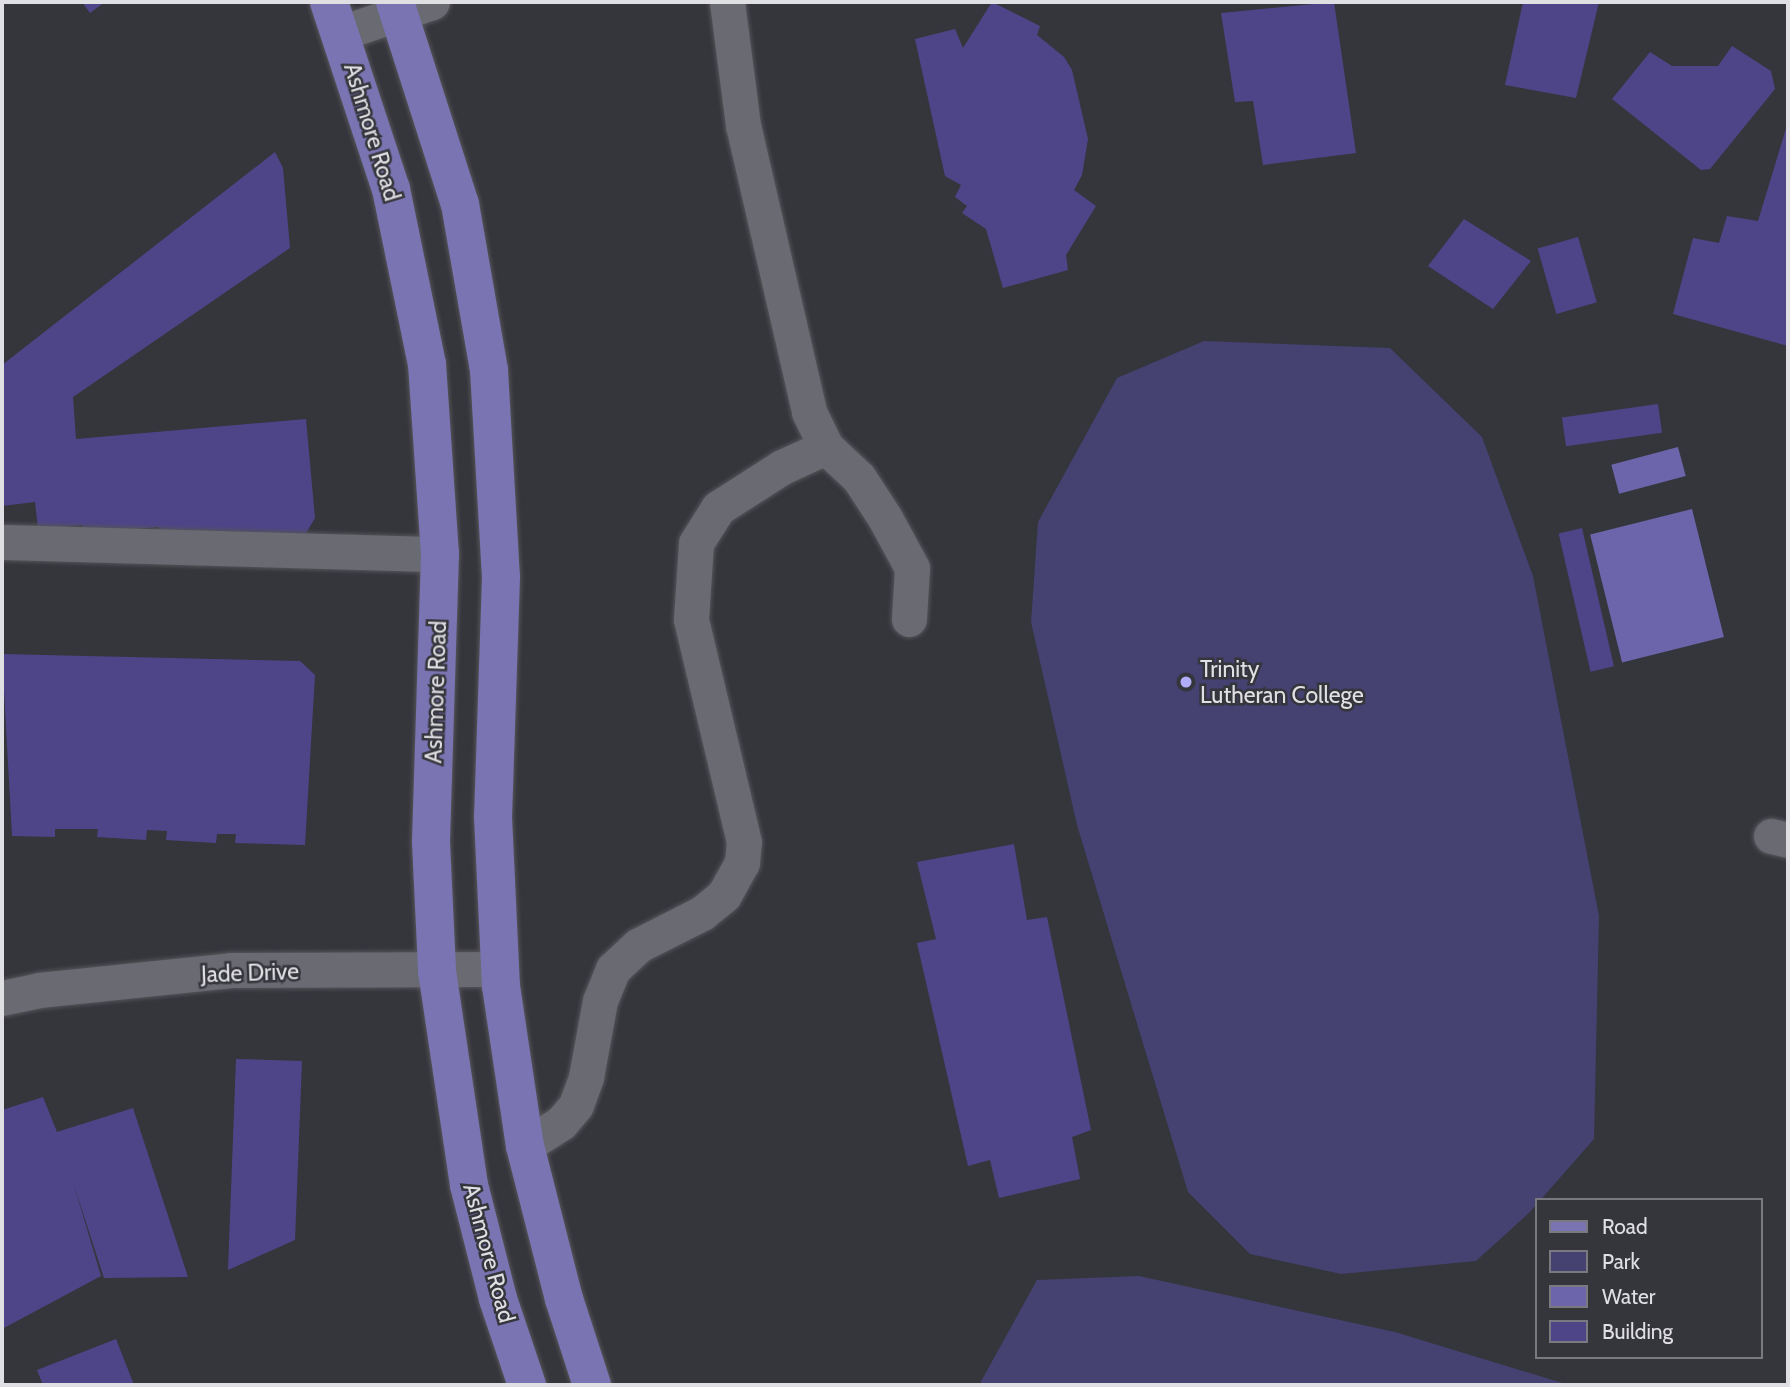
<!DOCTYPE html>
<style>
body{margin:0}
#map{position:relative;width:1790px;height:1387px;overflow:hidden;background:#35353c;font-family:Cabin,sans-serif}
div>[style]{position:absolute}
.green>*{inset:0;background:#454171}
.water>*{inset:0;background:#6c65ab;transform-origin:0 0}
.building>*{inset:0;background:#4e4589;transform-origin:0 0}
.roads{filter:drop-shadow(0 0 2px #545459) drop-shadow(0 0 2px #545459)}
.minor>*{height:35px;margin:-17.5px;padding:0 17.5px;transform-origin:17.5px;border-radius:17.5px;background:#6a6a72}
.major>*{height:38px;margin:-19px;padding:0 19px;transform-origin:19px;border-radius:19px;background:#7a74b2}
.dots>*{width:19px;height:19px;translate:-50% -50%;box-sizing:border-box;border:4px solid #35353c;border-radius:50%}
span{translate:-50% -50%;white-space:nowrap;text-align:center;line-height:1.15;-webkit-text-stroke:5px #35353c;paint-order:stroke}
.street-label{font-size:23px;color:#e0e0e4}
.poi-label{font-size:23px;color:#e0e0e4}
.left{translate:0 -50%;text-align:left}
.frame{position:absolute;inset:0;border:4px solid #e0e0e4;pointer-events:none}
.legend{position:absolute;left:1535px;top:1198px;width:228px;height:161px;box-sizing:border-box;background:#35353c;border:2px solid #79797f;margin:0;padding:9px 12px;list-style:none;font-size:21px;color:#e0e0e4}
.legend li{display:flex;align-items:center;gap:14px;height:35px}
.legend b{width:35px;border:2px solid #79797f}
</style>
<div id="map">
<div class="green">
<div style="clip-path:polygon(1204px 341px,1390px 348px,1482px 437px,1533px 576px,1599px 916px,1594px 1139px,1529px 1213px,1476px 1261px,1341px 1274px,1250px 1254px,1188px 1192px,1077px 825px,1031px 622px,1038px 522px,1117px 378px)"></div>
<div style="clip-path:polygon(1139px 1276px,1395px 1332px,1569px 1385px,979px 1385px,1037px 1280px)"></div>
</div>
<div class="water">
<div style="left:1678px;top:447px;width:30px;height:69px;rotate:75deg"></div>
<div style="left:1692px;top:509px;width:132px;height:105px;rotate:76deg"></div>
</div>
<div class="building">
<div style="clip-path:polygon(82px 2px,105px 2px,90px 13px)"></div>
<div style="clip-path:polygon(992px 2px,1040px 26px,1037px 35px,1064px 57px,1072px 70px,1088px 139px,1082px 175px,1074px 190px,1096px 206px,1066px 255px,1068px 270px,1003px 288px,986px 229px,962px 213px,967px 206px,955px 197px,961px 185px,945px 176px,915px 39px,955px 29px,963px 48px)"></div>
<div style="clip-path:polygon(1334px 2px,1356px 153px,1263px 165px,1253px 101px,1235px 102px,1221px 13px)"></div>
<div style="clip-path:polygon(1523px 2px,1599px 2px,1576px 98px,1505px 85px)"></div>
<div style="clip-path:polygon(1732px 46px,1771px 71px,1775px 89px,1710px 169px,1701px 170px,1612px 99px,1650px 52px,1672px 66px,1718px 66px)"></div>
<div style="clip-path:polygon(1788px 122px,1788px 346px,1673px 314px,1693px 238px,1719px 243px,1727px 216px,1758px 221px)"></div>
<div style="clip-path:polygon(275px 152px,283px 168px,290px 248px,73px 397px,76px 439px,306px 419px,315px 518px,305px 535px,236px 542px,235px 531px,159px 538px,158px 527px,83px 534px,82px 525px,38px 529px,35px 502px,2px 506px,2px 365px)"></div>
<div style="clip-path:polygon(1464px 219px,1531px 261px,1493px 309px,1428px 266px)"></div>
<div style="left:1578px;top:237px;width:68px;height:42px;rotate:74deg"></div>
<div style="left:1658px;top:404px;width:29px;height:97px;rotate:82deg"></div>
<div style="left:1582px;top:528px;width:142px;height:24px;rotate:77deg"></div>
<div style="clip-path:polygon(2px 654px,300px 661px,315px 675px,305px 845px,235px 843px,236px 834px,217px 834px,216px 843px,166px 840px,167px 831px,147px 830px,146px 840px,97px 837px,98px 829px,55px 829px,55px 837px,12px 836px)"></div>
<div style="clip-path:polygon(1014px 844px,1027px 920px,1047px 917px,1091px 1130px,1072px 1137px,1080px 1179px,999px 1198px,990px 1160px,968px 1166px,917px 943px,936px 939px,917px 862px)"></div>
<div style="clip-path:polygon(236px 1059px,302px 1061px,295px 1240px,228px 1270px)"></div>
<div style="clip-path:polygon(43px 1097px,57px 1132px,133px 1108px,188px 1277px,104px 1278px,73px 1182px,101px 1276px,2px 1329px,2px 1110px)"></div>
<div style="clip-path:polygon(116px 1339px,134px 1385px,43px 1385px,37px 1370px)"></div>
</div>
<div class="roads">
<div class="minor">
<div style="left:727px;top:2px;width:124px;rotate:82.6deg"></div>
<div style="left:743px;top:125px;width:294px;rotate:77deg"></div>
<div style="left:809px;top:412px;width:39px;rotate:64deg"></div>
<div style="left:826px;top:447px;width:45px;rotate:43.2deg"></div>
<div style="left:859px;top:478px;width:48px;rotate:57deg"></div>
<div style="left:885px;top:518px;width:57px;rotate:61.6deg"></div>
<div style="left:912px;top:568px;width:51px;rotate:93.4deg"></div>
<div style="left:341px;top:33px;width:96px;rotate:-18.8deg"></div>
<div style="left:2px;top:542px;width:438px;rotate:1.6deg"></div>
<div style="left:1771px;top:836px;width:17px;rotate:13deg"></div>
<div style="left:2px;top:998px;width:38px;rotate:-12deg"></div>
<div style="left:39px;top:990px;width:193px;rotate:-5.9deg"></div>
<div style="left:231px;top:970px;width:269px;rotate:-0.2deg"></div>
<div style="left:525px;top:1146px;width:43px;rotate:-32.6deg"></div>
<div style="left:561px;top:1123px;width:23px;rotate:-50deg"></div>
<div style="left:576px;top:1105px;width:30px;rotate:-70deg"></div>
<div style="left:586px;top:1077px;width:77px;rotate:-79.6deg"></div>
<div style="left:600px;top:1001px;width:35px;rotate:-68deg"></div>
<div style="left:613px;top:969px;width:35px;rotate:-43deg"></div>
<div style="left:639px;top:945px;width:71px;rotate:-26.9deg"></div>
<div style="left:702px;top:913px;width:28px;rotate:-39deg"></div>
<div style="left:724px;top:895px;width:37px;rotate:-61deg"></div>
<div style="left:742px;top:863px;width:21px;rotate:-85deg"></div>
<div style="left:744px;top:842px;width:229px;rotate:-103.4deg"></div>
<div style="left:691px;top:619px;width:76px;rotate:-86.2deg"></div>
<div style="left:696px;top:543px;width:41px;rotate:-57.8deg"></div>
<div style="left:718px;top:508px;width:76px;rotate:-32.6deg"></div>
<div style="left:782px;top:467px;width:48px;rotate:-24.4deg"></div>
</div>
<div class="major">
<div style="left:329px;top:2px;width:197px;rotate:71.7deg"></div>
<div style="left:391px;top:189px;width:179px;rotate:78.4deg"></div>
<div style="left:427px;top:364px;width:190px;rotate:86.1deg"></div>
<div style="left:440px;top:554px;width:288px;rotate:91.8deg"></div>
<div style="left:431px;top:842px;width:129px;rotate:87.3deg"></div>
<div style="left:437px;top:971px;width:216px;rotate:81.5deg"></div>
<div style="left:469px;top:1185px;width:118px;rotate:75.7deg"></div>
<div style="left:498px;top:1299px;width:91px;rotate:71.4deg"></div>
<div style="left:395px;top:2px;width:212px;rotate:72.2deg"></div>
<div style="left:460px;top:204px;width:169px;rotate:80.1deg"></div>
<div style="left:489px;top:370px;width:207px;rotate:86.7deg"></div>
<div style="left:501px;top:577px;width:240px;rotate:91.9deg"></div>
<div style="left:493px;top:817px;width:169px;rotate:87.3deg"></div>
<div style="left:501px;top:986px;width:162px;rotate:81.5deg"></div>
<div style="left:525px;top:1146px;width:158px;rotate:75.7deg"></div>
<div style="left:564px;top:1299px;width:90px;rotate:72deg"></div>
</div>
</div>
<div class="dots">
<div style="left:1186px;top:682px;background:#b2adf9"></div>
</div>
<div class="street-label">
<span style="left:372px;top:132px;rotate:73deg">Ashmore Road</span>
<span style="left:436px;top:692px;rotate:-88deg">Ashmore Road</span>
<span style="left:250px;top:973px;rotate:-2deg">Jade Drive</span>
<span style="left:489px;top:1253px;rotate:75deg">Ashmore Road</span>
</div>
<div class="poi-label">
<span class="left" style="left:1200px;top:682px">Trinity<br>Lutheran College</span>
</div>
<div class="frame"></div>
<ul class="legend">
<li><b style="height:9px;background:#7a74b2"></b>Road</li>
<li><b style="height:19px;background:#454171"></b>Park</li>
<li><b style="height:19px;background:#6c65ab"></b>Water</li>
<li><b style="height:19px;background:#4e4589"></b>Building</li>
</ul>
</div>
